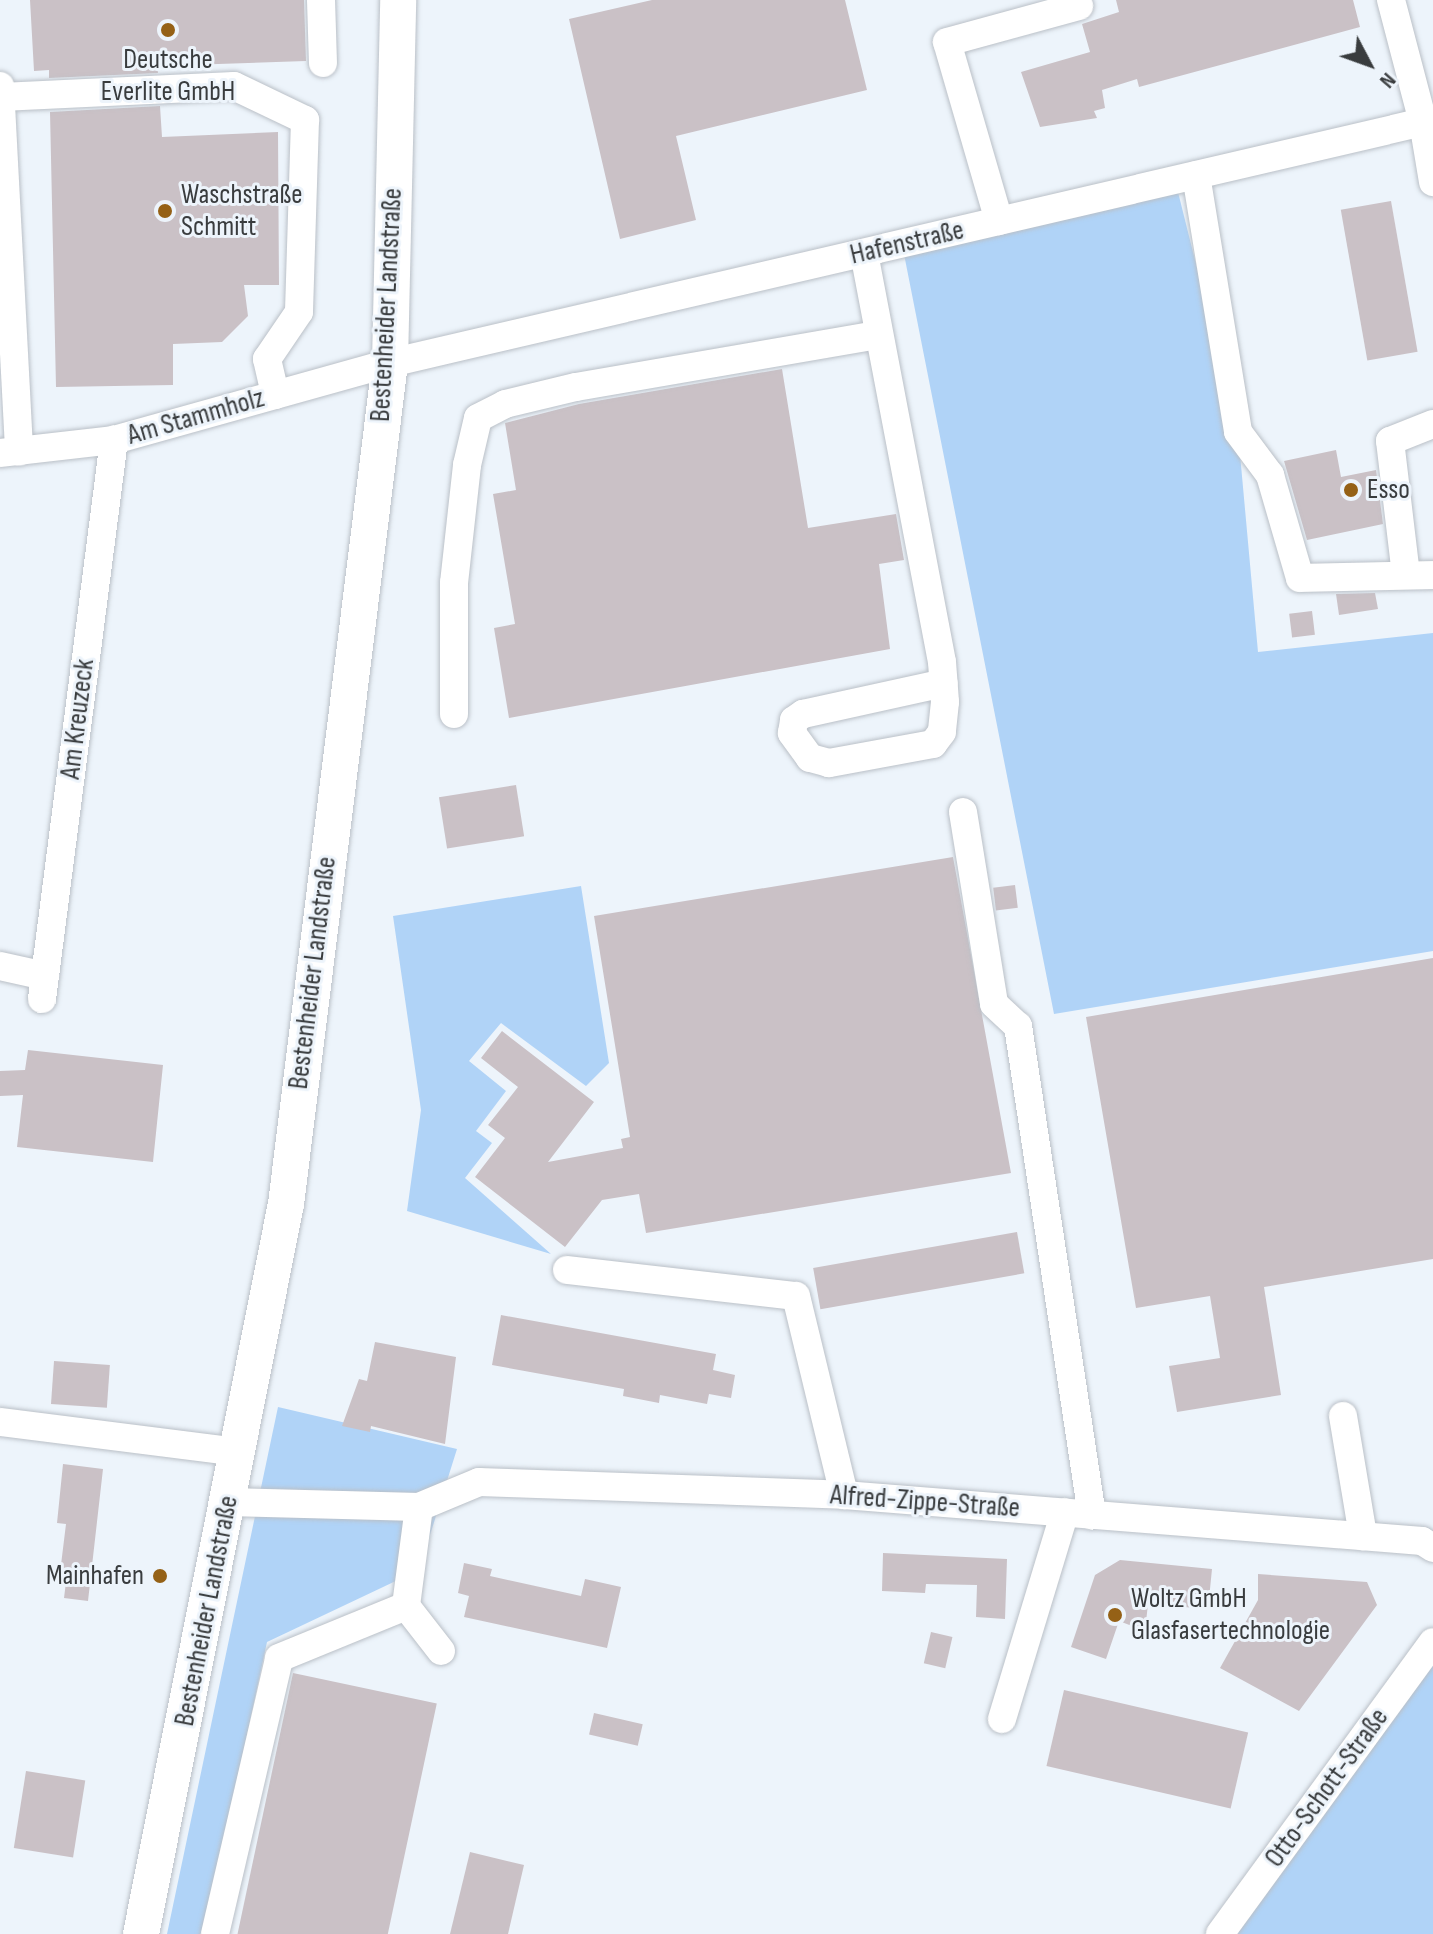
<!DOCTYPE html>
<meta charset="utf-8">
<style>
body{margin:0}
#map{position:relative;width:1433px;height:1934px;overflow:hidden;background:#edf4fb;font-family:"Sofia Sans Condensed",sans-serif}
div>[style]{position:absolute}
.green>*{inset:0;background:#b0d3f7}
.building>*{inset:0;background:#cac1c6;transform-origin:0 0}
.roads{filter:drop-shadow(0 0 2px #bac0c7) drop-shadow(0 0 2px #bac0c7)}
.minor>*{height:28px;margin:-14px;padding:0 14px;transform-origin:14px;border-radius:14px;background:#fff}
.major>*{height:36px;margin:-18px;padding:0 18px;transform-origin:18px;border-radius:18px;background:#fff}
.dots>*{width:22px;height:22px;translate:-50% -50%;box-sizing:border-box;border:4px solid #edf4fb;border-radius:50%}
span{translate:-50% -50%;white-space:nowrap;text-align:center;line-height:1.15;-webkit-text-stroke:6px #edf4fb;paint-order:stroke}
.poi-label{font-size:28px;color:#393c3e}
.left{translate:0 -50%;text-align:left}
.right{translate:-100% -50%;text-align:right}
.street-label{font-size:28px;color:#393c3e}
.north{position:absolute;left:1329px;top:24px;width:80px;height:80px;-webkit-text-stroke:6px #edf4fb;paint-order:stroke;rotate:131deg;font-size:22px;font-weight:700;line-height:32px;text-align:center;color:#393c3e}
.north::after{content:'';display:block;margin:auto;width:28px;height:36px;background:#393c3e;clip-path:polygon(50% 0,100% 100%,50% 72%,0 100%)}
</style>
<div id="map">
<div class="green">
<div style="clip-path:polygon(1178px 192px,1238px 432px,1258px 652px,1433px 633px,1433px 951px,1054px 1014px,902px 244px)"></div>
<div style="clip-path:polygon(581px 886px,609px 1063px,586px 1086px,501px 1023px,469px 1061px,506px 1091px,476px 1131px,492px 1143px,465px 1178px,551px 1254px,407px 1211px,421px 1110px,393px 916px)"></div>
<div style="clip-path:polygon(278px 1407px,457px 1449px,419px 1570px,267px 1642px,204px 1934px,167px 1934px)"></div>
<div style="clip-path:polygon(1433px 1642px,1433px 1934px,1220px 1934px)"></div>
</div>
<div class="building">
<div style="clip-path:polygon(30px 0,304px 0,306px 61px,157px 66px,158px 73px,49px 78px,49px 70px,34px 71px)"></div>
<div style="clip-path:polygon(652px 0,845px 0,867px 90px,676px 136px,696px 220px,620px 239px,569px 19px)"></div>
<div style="clip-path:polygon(1116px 0,1353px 0,1360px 27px,1139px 87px,1137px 79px,1102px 90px,1105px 108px,1094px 111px,1097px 118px,1040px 127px,1021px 72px,1090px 52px,1082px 24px,1119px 12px)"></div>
<div style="clip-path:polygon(160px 106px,162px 137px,278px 132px,279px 285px,244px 285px,248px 316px,222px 342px,173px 344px,173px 385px,56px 387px,50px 112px)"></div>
<div style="left:1391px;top:201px;width:153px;height:51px;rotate:80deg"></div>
<div style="clip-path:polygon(782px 369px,808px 528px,896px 514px,904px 560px,879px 564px,890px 649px,509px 718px,494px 628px,515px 624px,493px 494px,516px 490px,505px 423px,579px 404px)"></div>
<div style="clip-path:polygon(1336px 450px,1341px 477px,1376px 470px,1383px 524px,1307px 540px,1284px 461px)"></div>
<div style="clip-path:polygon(1375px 593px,1378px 609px,1339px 615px,1336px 594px)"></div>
<div style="left:1312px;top:611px;width:24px;height:23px;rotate:83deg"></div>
<div style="left:516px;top:785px;width:52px;height:78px;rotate:81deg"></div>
<div style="clip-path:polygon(953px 857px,1011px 1173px,646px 1233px,639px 1194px,602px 1200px,565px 1247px,475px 1177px,505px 1138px,488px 1125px,518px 1087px,481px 1058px,502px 1031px,594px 1102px,548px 1162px,623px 1148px,621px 1139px,630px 1137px,594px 916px)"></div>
<div style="left:1015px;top:885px;width:23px;height:22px;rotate:83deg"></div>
<div style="clip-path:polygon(1433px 958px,1433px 1259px,1264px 1287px,1281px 1395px,1177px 1412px,1169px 1366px,1220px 1358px,1210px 1296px,1136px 1308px,1086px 1017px)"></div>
<div style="clip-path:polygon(28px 1050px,163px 1065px,153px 1162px,17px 1147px,23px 1095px,0 1096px,0 1071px,25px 1070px)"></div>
<div style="left:1017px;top:1232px;width:42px;height:207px;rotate:80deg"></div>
<div style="clip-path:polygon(501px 1315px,716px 1354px,713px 1370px,735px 1375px,731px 1398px,709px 1394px,707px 1404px,660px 1395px,659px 1403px,623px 1396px,624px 1389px,492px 1365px)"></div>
<div style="clip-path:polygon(375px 1342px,456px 1357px,445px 1444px,371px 1426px,370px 1432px,342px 1426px,359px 1379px,367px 1381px)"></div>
<div style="left:54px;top:1361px;width:56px;height:43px;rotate:4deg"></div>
<div style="clip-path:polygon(63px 1464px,103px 1469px,88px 1601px,64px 1598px,66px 1582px,59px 1581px,66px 1524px,57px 1523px)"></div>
<div style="clip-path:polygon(883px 1553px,1007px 1559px,1005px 1619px,976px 1617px,977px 1585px,926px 1584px,925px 1593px,882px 1591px)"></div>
<div style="clip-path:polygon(1120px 1560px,1212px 1569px,1208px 1609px,1148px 1604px,1145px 1631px,1119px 1621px,1106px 1659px,1071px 1647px,1095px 1575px)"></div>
<div style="clip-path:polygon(464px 1563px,492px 1569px,490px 1576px,581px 1596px,585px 1579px,621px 1587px,607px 1648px,464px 1617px,469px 1596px,458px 1593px)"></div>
<div style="clip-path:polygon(1258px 1574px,1367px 1582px,1377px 1605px,1299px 1711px,1220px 1668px,1258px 1600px)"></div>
<div style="left:931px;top:1632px;width:22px;height:32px;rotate:13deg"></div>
<div style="left:293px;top:1673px;width:147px;height:268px;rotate:12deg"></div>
<div style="left:1064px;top:1690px;width:189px;height:78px;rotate:13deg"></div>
<div style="left:594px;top:1713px;width:50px;height:22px;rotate:13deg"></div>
<div style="left:26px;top:1771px;width:60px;height:78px;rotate:9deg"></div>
<div style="clip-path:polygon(470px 1852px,524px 1865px,508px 1934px,450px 1934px)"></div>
</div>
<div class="roads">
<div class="minor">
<div style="left:321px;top:0;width:63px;rotate:88.2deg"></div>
<div style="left:1391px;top:0;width:126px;rotate:75.3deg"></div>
<div style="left:1423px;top:122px;width:10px;rotate:-17deg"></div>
<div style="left:0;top:86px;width:366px;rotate:87deg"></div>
<div style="left:1px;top:97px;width:233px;rotate:-2.7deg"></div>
<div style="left:234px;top:86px;width:79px;rotate:25.6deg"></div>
<div style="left:305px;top:120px;width:192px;rotate:91.8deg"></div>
<div style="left:299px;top:312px;width:57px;rotate:124.2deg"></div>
<div style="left:267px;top:359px;width:37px;rotate:77deg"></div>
<div style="left:1196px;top:175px;width:260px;rotate:80.7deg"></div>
<div style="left:1238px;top:432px;width:54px;rotate:53.3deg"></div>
<div style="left:1270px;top:475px;width:107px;rotate:73.8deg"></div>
<div style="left:1300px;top:578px;width:133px;rotate:-1.3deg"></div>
<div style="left:999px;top:221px;width:186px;rotate:-106.2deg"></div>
<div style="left:947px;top:42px;width:137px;rotate:-15.3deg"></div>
<div style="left:864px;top:253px;width:416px;rotate:79.2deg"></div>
<div style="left:942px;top:662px;width:40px;rotate:85.7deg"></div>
<div style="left:945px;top:702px;width:30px;rotate:96deg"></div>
<div style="left:942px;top:732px;width:15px;rotate:127deg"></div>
<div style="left:933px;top:744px;width:106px;rotate:169.6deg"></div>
<div style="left:829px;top:763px;width:20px;rotate:-165deg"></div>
<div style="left:810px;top:758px;width:31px;rotate:-126deg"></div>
<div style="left:792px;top:733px;width:13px;rotate:-81deg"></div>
<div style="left:794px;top:720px;width:11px;rotate:-34deg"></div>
<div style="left:803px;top:714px;width:144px;rotate:-12.4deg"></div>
<div style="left:0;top:453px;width:115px;rotate:-6.5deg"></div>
<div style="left:114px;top:440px;width:287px;rotate:-15.6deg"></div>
<div style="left:390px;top:363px;width:1061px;rotate:-13.13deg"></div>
<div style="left:1423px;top:122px;width:61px;rotate:80.5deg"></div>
<div style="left:1406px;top:575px;width:135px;rotate:-96.8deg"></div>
<div style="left:1390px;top:441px;width:46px;rotate:-21.6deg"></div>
<div style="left:454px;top:714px;width:131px;rotate:-90deg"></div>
<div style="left:454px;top:583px;width:119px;rotate:-83.7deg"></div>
<div style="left:467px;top:465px;width:48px;rotate:-76.8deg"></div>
<div style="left:478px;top:418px;width:30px;rotate:-27deg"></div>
<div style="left:505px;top:404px;width:73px;rotate:-13.5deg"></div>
<div style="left:576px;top:387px;width:305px;rotate:-9.8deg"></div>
<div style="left:963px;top:812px;width:194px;rotate:80.8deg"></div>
<div style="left:994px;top:1004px;width:33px;rotate:43deg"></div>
<div style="left:1018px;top:1026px;width:495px;rotate:81.4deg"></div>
<div style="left:0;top:966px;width:46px;rotate:12.5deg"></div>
<div style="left:42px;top:999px;width:564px;rotate:-82.66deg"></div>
<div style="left:567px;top:1270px;width:230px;rotate:6.5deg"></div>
<div style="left:796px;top:1296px;width:205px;rotate:76.4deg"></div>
<div style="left:1343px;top:1416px;width:122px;rotate:80.5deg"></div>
<div style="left:0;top:1422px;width:239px;rotate:7.2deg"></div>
<div style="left:228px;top:1502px;width:191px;rotate:1.5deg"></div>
<div style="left:419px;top:1507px;width:65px;rotate:-22.6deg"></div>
<div style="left:479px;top:1482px;width:365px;rotate:2deg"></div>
<div style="left:844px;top:1495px;width:580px;rotate:4.55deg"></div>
<div style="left:1422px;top:1541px;width:13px;rotate:32deg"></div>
<div style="left:419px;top:1507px;width:100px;rotate:97.5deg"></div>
<div style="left:406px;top:1606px;width:57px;rotate:52.1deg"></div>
<div style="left:1002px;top:1719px;width:216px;rotate:-73.1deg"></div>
<div style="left:215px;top:1934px;width:283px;rotate:-76.9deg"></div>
<div style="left:279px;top:1658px;width:137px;rotate:-22.3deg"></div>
<div style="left:1220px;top:1934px;width:361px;rotate:-53.9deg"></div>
</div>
<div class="major">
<div style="left:141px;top:1934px;width:744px;rotate:-78.77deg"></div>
<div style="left:286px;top:1204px;width:847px;rotate:-82.95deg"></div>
<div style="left:390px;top:363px;width:363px;rotate:-88.7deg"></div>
</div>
</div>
<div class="dots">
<div style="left:168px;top:30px;background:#956116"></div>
<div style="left:165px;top:211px;background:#956116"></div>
<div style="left:1351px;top:490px;background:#956116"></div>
<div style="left:160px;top:1576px;background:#956116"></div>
<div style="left:1115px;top:1615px;background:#956116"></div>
</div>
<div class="poi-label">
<span style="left:168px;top:76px">Deutsche<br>Everlite GmbH</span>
<span class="left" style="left:181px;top:211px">Waschstraße<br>Schmitt</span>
<span class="left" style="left:1367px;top:490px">Esso</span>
<span class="right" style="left:144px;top:1576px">Mainhafen</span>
<span class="left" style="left:1131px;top:1615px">Woltz GmbH<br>Glasfasertechnologie</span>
</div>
<div class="street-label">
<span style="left:907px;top:243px;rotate:-13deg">Hafenstraße</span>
<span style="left:387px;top:305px;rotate:-87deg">Bestenheider Landstraße</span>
<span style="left:196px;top:417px;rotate:-16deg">Am Stammholz</span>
<span style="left:78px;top:719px;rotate:-83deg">Am Kreuzeck</span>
<span style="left:313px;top:973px;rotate:-83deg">Bestenheider Landstraße</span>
<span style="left:925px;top:1502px;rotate:4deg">Alfred-Zippe-Straße</span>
<span style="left:207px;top:1611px;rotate:-79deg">Bestenheider Landstraße</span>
<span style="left:1327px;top:1788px;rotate:-54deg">Otto-Schott-Straße</span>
</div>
<div class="north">N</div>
</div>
